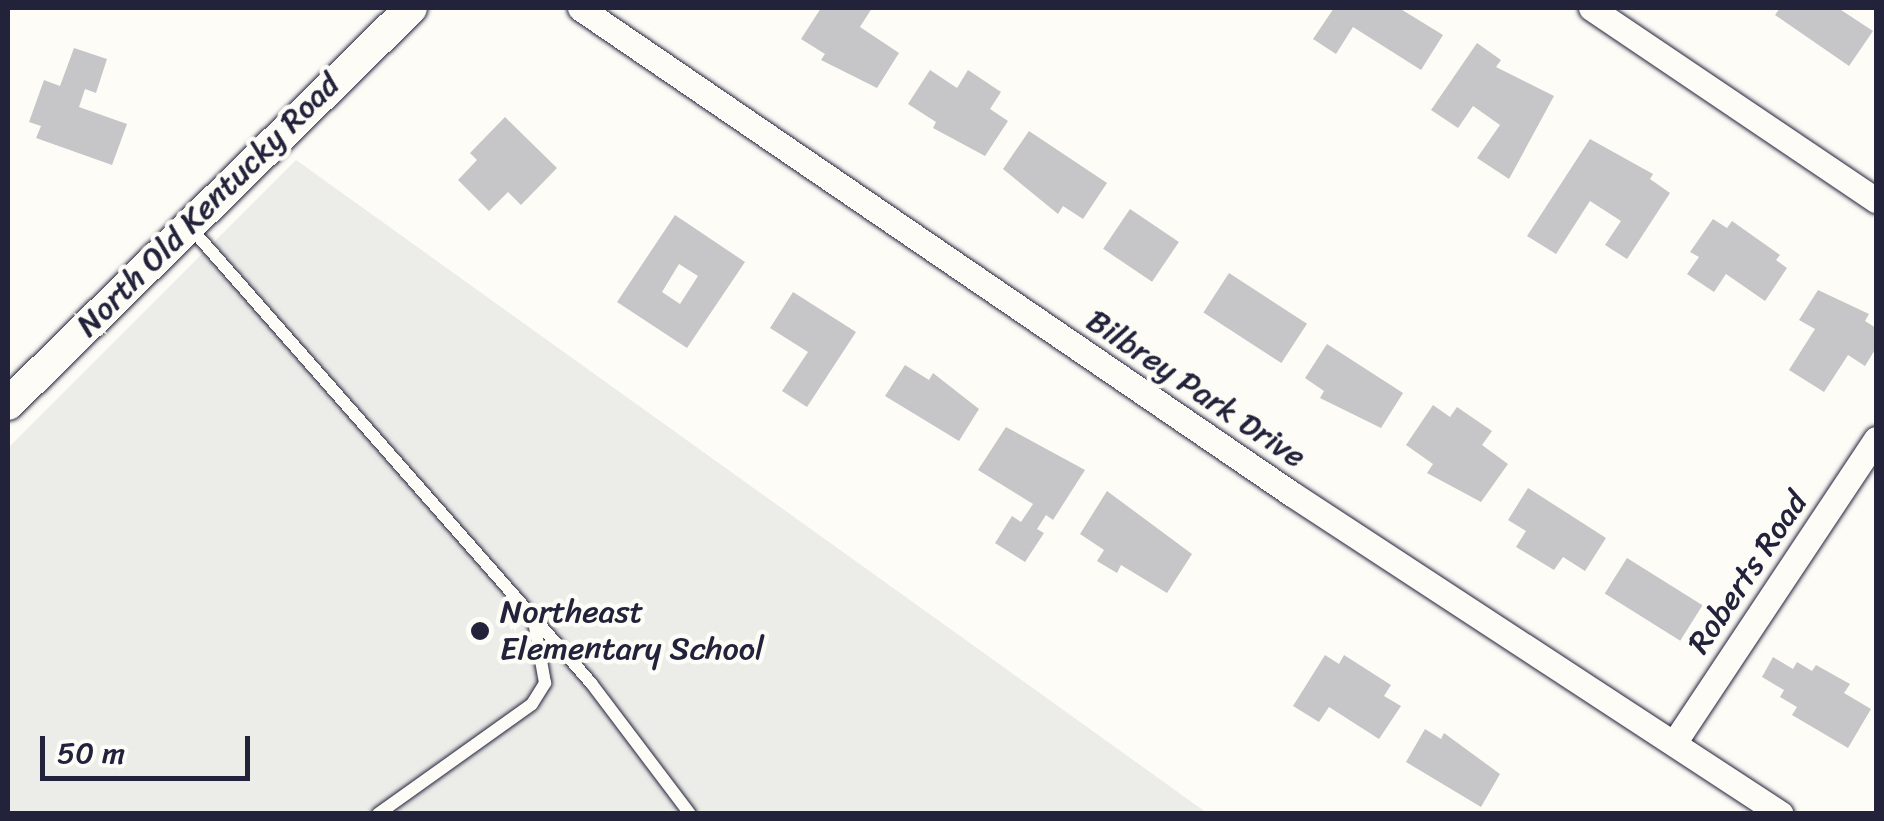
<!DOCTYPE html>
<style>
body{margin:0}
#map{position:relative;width:1884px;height:821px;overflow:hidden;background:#fdfcf7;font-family:Sriracha,sans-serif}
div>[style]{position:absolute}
.built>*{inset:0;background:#ecece9}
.building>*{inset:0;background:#c6c6c8;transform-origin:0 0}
.roads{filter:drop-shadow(0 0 2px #22223b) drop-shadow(0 0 2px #22223b)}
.service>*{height:12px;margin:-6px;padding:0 6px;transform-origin:6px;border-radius:6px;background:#fdfcf7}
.minor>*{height:25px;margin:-12.5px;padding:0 12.5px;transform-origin:12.5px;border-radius:12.5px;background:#fdfcf7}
.tertiary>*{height:32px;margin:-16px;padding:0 16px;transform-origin:16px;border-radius:16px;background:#fdfcf7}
.dots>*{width:28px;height:28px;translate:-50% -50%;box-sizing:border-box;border:5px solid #fdfcf7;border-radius:50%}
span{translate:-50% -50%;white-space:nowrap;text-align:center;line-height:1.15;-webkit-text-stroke:9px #fdfcf7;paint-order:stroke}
.street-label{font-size:32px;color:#22223b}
.poi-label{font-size:32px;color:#22223b}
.left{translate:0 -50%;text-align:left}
.frame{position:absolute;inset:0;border:10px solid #22223b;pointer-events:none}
.scale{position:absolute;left:40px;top:736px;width:210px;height:45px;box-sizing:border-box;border:5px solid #22223b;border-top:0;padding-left:12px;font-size:30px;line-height:35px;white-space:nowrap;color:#22223b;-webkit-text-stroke:8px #fdfcf7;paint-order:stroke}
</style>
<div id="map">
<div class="built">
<div style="clip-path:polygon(296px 160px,1207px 813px,8px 814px,8px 448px)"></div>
</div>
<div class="building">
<div style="clip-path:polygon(821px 8px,872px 8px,860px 27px,899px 53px,877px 88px,821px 60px,825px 54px,801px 39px)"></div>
<div style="clip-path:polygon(1334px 8px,1399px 8px,1443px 35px,1421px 70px,1353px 27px,1336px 54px,1313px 39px)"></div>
<div style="clip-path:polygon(1780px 8px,1838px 8px,1873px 31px,1849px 66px,1775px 15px)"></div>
<div style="clip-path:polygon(1477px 43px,1501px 60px,1496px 67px,1554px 96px,1509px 179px,1477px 158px,1500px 125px,1473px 106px,1458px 128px,1431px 110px)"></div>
<div style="clip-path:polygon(74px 48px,107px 59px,96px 93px,85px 89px,79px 107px,127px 124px,112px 165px,36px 138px,41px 126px,29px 122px,44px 80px,60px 86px)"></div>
<div style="clip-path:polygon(930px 70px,957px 88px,968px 70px,1001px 92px,990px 109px,1008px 121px,985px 156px,933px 128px,936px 122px,908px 104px)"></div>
<div style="clip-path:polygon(505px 117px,557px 168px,521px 205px,508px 192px,489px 211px,458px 180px,477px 160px,470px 153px)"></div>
<div style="clip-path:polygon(1029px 131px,1107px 183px,1083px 219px,1063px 206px,1058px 214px,1003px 169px)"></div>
<div style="clip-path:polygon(1590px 139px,1653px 174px,1650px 179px,1670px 193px,1627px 259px,1605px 245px,1621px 221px,1590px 201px,1556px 254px,1527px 236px)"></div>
<div style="left:1130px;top:209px;width:59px;height:48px;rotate:34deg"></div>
<div style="clip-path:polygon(evenodd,675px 215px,745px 262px,687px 348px,617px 302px,675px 215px,679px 264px,698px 276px,680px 304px,662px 292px,679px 264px)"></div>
<div style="clip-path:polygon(1713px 219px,1727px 228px,1732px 221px,1780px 255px,1776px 260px,1787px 268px,1765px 301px,1726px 274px,1714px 292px,1687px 274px,1699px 257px,1690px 252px)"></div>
<div style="left:1229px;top:273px;width:93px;height:47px;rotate:33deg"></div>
<div style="clip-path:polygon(1818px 290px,1869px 314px,1865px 321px,1876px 328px,1876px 348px,1865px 366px,1848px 355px,1824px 392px,1789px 370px,1815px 329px,1799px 320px)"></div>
<div style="clip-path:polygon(793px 292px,856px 332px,807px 407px,782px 391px,808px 352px,770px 328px)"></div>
<div style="clip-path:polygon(1327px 344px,1403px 393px,1381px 428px,1320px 398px,1324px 391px,1305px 378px)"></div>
<div style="clip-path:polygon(905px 365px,929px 380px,933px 373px,979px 409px,959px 441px,885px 396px)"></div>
<div style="clip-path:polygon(1433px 405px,1450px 417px,1457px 407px,1492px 431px,1482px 445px,1508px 464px,1481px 502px,1427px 473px,1433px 464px,1406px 445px)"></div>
<div style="clip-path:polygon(1006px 427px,1085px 470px,1053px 520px,1046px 515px,1037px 529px,1044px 533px,1025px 562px,995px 543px,1012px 516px,1021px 522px,1033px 504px,978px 470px)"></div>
<div style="clip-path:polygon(1528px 488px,1606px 538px,1585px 571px,1563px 557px,1554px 570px,1516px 547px,1526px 531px,1508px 520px)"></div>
<div style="clip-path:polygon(1107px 491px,1192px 554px,1167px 593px,1121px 565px,1117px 573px,1097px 561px,1104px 550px,1080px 534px)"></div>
<div style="left:1627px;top:558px;width:89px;height:42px;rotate:32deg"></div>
<div style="clip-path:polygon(1325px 655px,1339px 664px,1344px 655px,1391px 685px,1384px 696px,1401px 706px,1379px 739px,1329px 707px,1319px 722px,1293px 706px)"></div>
<div style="clip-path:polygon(1773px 657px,1793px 669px,1797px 662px,1812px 671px,1816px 665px,1850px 684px,1844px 693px,1871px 709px,1848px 748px,1792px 715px,1797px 707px,1780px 697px,1784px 690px,1762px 677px)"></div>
<div style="clip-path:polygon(1425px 729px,1441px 739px,1444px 733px,1500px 774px,1481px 807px,1406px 762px)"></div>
</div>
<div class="roads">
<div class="service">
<div style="left:189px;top:226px;width:609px;rotate:48.66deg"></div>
<div style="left:591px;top:683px;width:164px;rotate:52.9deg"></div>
<div style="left:378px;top:814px;width:189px;rotate:-35.5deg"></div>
<div style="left:532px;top:704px;width:25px;rotate:-58deg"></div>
<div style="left:545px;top:683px;width:63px;rotate:-100.1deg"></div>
</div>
<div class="minor">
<div style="left:580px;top:8px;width:862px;rotate:34.32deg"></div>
<div style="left:1292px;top:494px;width:584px;rotate:33.2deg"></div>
<div style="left:1591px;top:8px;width:344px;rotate:34deg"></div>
<div style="left:1674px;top:743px;width:365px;rotate:-56.4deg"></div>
</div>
<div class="tertiary">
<div style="left:8px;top:404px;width:565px;rotate:-44.5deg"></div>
</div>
</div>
<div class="dots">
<div style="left:480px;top:631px;background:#22223b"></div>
</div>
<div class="street-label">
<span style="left:208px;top:205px;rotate:-45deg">North Old Kentucky Road</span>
<span style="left:1196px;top:389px;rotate:34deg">Bilbrey Park Drive</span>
<span style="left:1748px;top:573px;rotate:-56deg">Roberts Road</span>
</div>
<div class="poi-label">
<span class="left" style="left:500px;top:631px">Northeast<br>Elementary School</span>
</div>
<div class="frame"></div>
<div class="scale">50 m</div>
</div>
